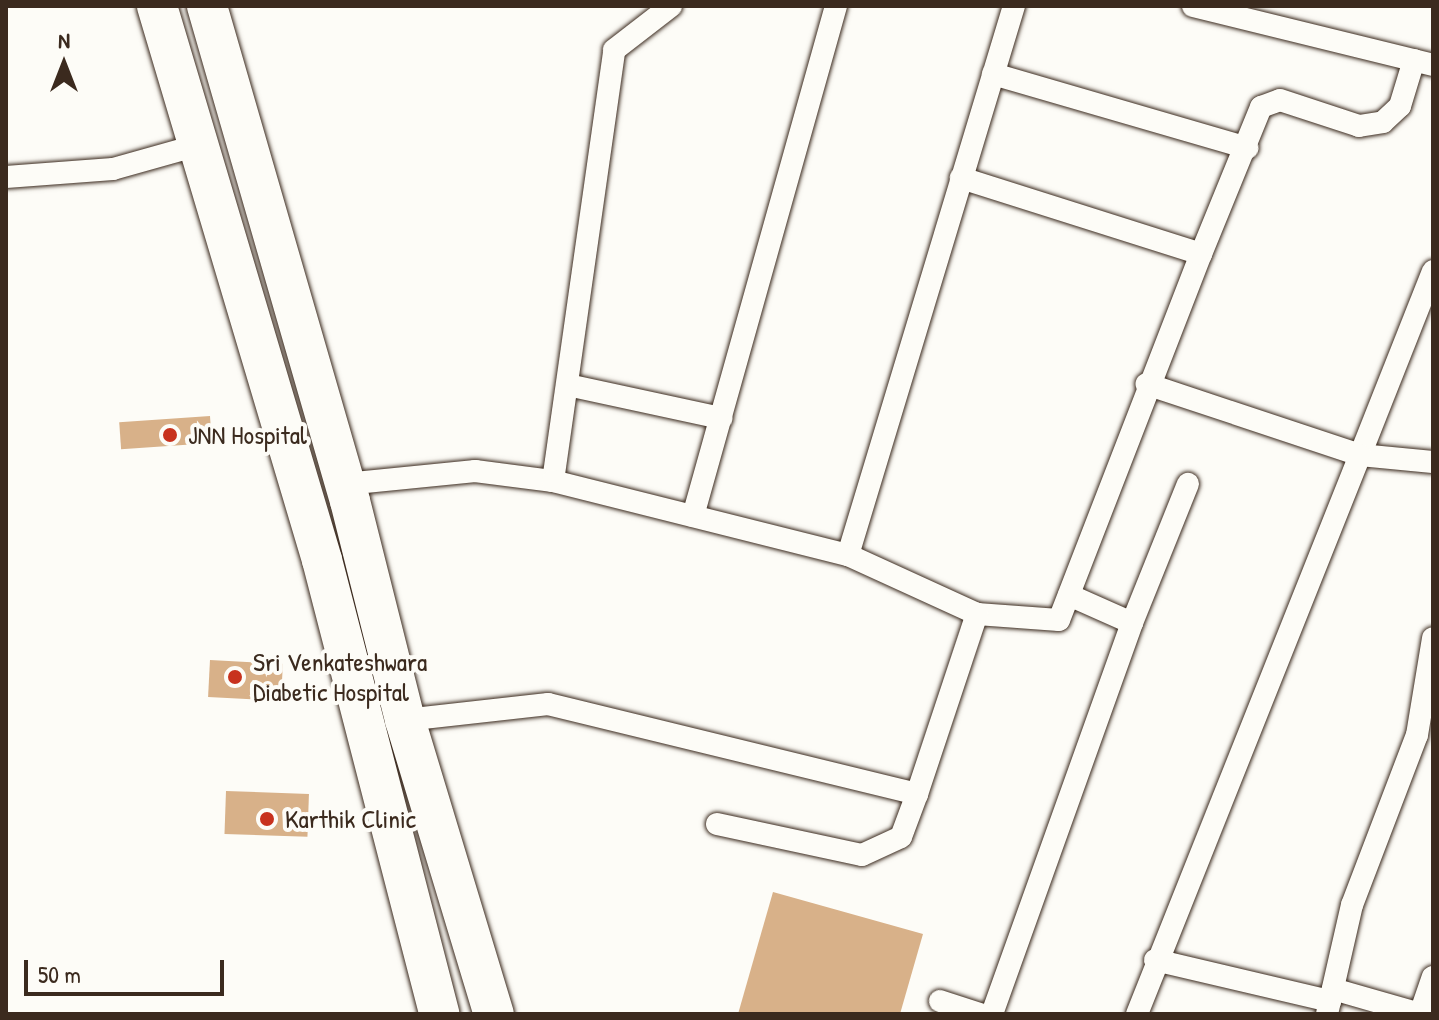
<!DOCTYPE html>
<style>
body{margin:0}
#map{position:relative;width:1439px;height:1020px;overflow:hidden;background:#fdfcf7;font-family:"Patrick Hand",sans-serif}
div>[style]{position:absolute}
.building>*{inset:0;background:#d8b189;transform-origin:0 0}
.roads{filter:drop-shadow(0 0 2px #3b2a1e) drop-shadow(0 0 2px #3b2a1e)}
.street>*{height:22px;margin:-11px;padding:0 11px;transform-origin:11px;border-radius:11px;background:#fdfcf7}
.highway>*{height:40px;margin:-20px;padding:0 20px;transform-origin:20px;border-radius:20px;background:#fdfcf7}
.dots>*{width:22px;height:22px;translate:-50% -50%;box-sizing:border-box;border:4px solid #fdfcf7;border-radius:50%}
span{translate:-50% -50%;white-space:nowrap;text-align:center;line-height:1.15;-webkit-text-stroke:8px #fdfcf7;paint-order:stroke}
.poi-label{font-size:26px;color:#3b2a1e}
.left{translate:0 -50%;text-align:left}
.frame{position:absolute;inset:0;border:8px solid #3b2a1e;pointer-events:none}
.north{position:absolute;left:24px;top:24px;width:80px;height:80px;-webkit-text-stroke:6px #fdfcf7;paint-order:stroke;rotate:0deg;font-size:22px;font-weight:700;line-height:32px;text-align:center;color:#3b2a1e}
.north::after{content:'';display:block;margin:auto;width:28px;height:36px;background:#3b2a1e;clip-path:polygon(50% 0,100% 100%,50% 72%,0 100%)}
.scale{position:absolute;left:24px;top:960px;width:200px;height:36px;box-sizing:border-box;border:4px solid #3b2a1e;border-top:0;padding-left:10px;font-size:24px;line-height:28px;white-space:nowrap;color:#3b2a1e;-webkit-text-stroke:6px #fdfcf7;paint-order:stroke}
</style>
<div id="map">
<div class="building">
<div style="left:210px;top:416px;width:27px;height:91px;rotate:86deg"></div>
<div style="left:210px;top:660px;width:73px;height:37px;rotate:3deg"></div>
<div style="left:226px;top:791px;width:83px;height:43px;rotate:2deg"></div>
<div style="clip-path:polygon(773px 892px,923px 934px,900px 1014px,738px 1014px)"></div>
</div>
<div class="roads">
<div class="street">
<div style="left:1193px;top:6px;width:247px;rotate:13.8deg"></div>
<div style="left:993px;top:74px;width:265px;rotate:16.2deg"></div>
<div style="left:6px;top:177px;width:107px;rotate:-4.3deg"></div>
<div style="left:113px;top:169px;width:85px;rotate:-15.7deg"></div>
<div style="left:1201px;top:254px;width:159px;rotate:-67.8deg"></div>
<div style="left:1261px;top:107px;width:20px;rotate:-20deg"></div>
<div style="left:1280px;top:100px;width:83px;rotate:18.2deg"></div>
<div style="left:1359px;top:126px;width:24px;rotate:-9deg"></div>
<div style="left:1383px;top:122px;width:23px;rotate:-43deg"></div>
<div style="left:1400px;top:106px;width:48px;rotate:-73.1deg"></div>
<div style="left:1433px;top:271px;width:198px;rotate:111.6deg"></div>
<div style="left:1360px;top:455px;width:73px;rotate:5.5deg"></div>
<div style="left:568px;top:385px;width:157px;rotate:12.2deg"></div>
<div style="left:553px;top:481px;width:435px;rotate:-81.9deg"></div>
<div style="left:614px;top:50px;width:72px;rotate:-37.7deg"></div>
<div style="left:345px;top:484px;width:131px;rotate:-5.7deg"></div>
<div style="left:475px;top:471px;width:79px;rotate:7.3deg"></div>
<div style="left:553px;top:481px;width:304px;rotate:14.1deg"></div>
<div style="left:848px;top:555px;width:142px;rotate:24.6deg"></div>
<div style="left:977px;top:614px;width:82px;rotate:4.2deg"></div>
<div style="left:1059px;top:620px;width:393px;rotate:-68.8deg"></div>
<div style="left:1201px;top:254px;width:252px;rotate:-162.4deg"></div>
<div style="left:693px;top:516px;width:530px;rotate:-74.34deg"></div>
<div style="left:848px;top:555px;width:574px;rotate:-73.18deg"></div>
<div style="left:1132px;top:623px;width:150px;rotate:-68.1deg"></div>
<div style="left:405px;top:720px;width:144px;rotate:-6.4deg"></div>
<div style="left:548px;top:704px;width:380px;rotate:13.7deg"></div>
<div style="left:917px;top:794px;width:190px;rotate:-71.6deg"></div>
<div style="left:717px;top:824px;width:148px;rotate:12.1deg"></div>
<div style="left:862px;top:855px;width:43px;rotate:-24.8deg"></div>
<div style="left:901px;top:837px;width:46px;rotate:-69.6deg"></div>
<div style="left:1155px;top:960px;width:180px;rotate:13.2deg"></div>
<div style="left:1333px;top:989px;width:91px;rotate:16deg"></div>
<div style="left:940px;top:1001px;width:42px;rotate:18deg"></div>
<div style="left:992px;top:1014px;width:415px;rotate:-70.3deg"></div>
<div style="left:1132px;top:623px;width:69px;rotate:-156deg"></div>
<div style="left:1137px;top:1014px;width:602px;rotate:-68.25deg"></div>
<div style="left:1360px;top:455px;width:225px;rotate:-161.6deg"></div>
<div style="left:1327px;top:1014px;width:112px;rotate:-77.1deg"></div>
<div style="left:1352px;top:905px;width:182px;rotate:-69.1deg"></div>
<div style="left:1417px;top:735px;width:98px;rotate:-80.6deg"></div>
<div style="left:1420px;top:1014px;width:39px;rotate:-71deg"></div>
</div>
<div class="highway">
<div style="left:157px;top:6px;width:578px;rotate:73.41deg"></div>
<div style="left:322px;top:560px;width:469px;rotate:75.5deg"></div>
<div style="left:207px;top:6px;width:515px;rotate:73.89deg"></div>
<div style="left:350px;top:501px;width:226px;rotate:75.9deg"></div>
<div style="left:405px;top:720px;width:307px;rotate:73.2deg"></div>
</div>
</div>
<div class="dots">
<div style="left:170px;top:435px;background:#c8321e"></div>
<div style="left:235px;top:677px;background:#c8321e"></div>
<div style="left:267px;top:819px;background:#c8321e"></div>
</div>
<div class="poi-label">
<span class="left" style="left:188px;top:435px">JNN Hospital</span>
<span class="left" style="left:253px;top:677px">Sri Venkateshwara<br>Diabetic Hospital</span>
<span class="left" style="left:285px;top:819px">Karthik Clinic</span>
</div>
<div class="frame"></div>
<div class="north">N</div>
<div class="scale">50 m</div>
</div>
